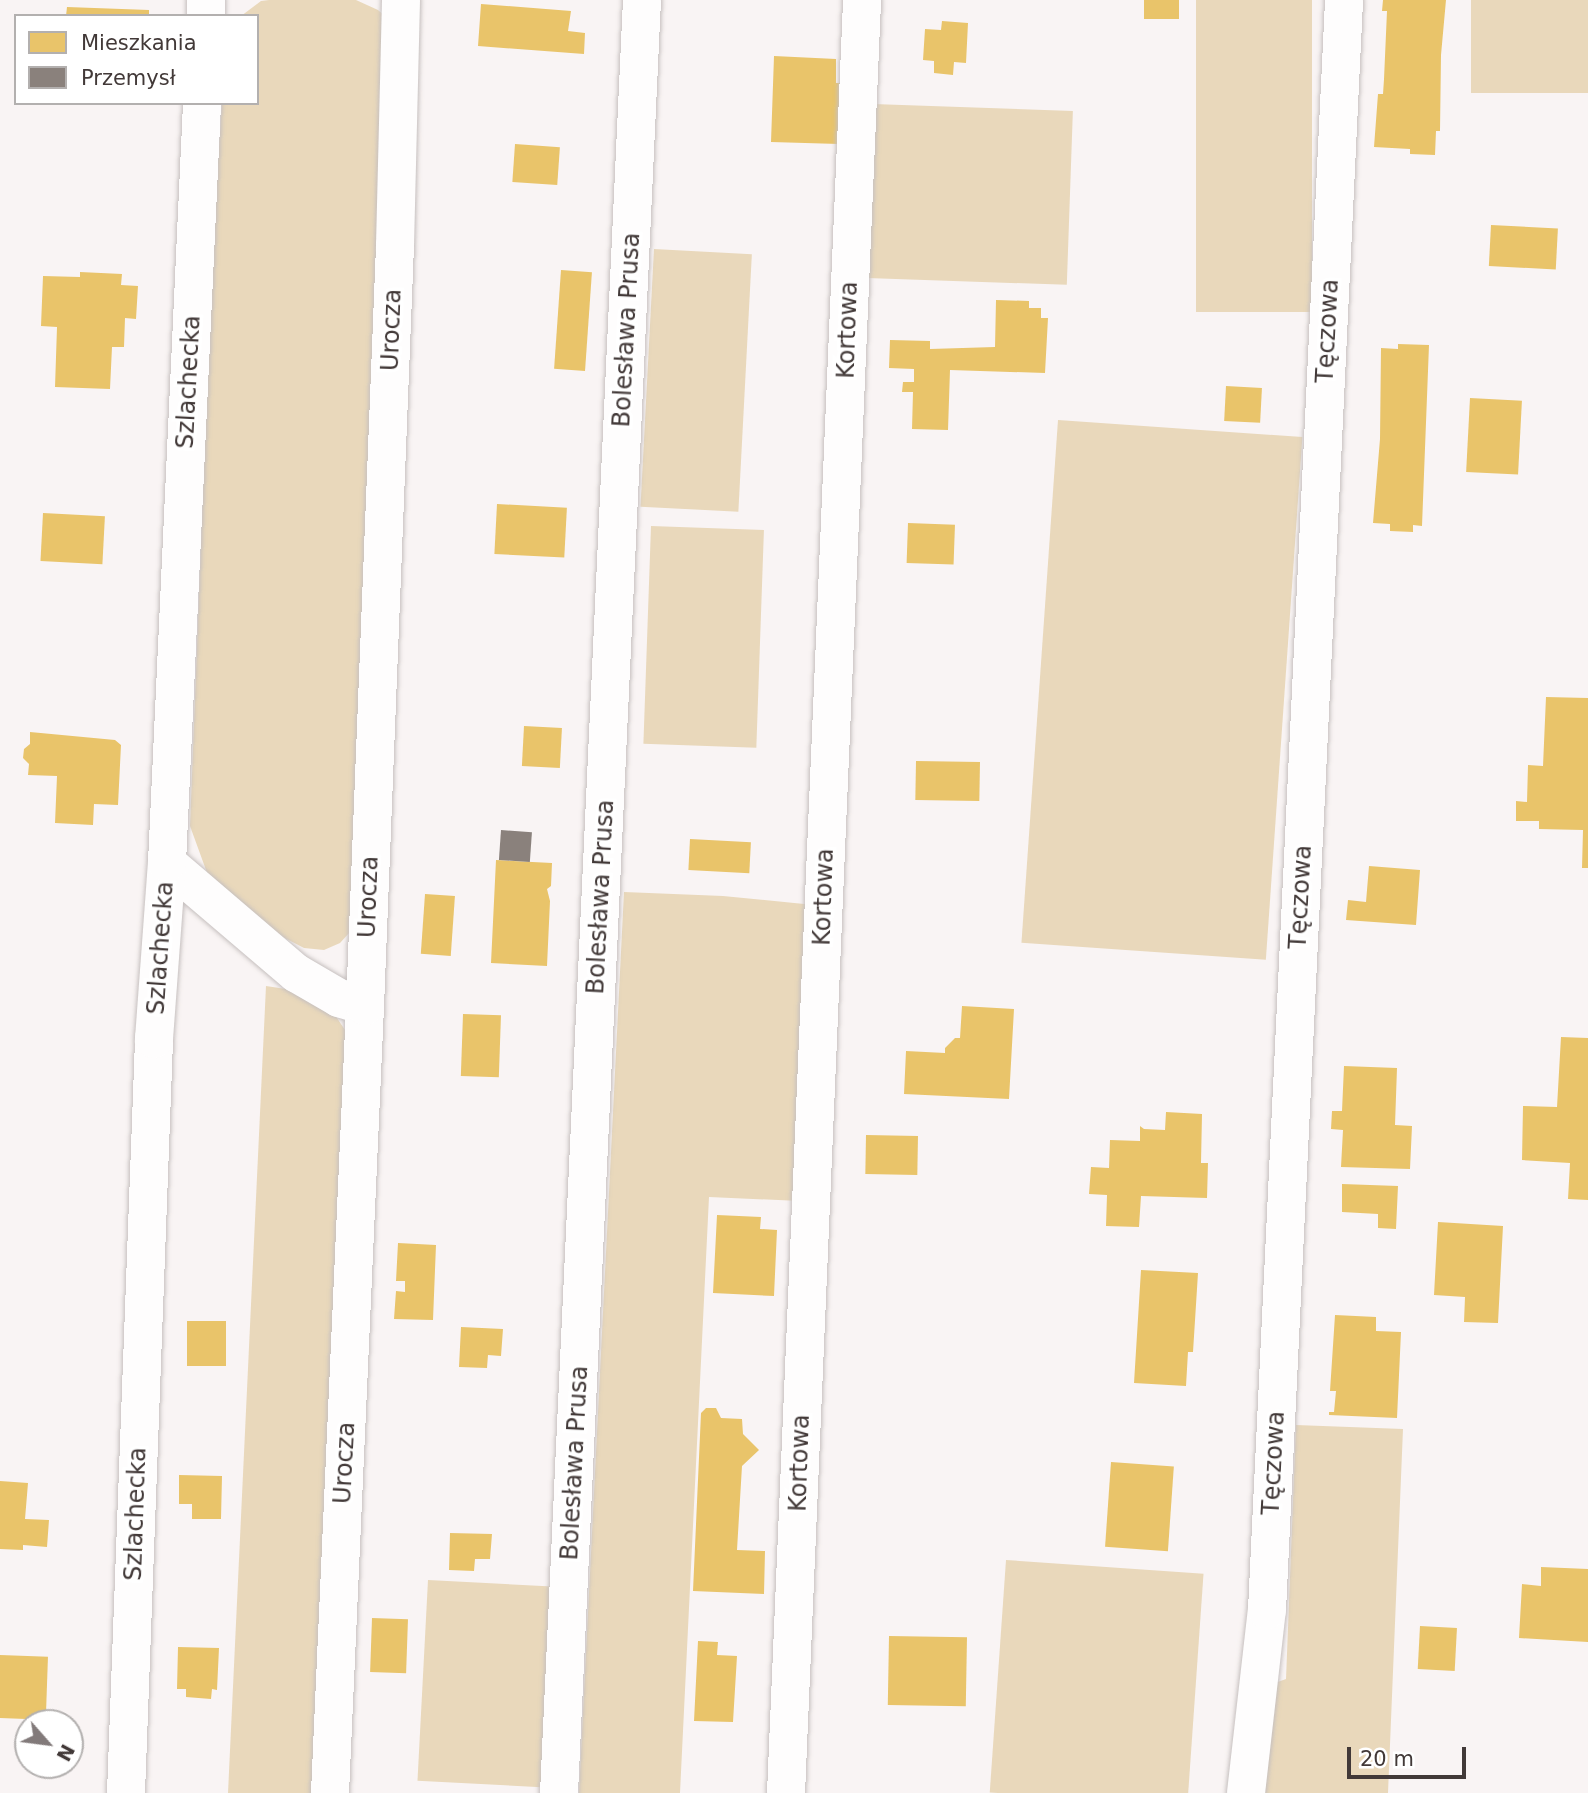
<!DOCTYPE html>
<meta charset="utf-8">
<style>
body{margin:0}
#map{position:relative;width:1588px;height:1793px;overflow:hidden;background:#f9f4f4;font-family:"DejaVu Sans",sans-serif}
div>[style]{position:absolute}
.green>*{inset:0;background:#e9d8bb;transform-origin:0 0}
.homes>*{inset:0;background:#e9c46a;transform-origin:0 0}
.industry>*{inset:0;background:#8a817c;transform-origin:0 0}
.roads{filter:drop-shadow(0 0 2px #c6c0bf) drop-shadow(0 0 2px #c6c0bf)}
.minor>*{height:38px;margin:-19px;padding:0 19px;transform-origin:19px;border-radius:19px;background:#fefdfd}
span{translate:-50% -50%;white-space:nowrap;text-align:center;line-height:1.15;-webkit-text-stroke:7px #fff;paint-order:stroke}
.street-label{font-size:24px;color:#423938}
.legend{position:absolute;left:14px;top:14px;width:245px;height:91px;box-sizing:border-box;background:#fff;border:2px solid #b3b0af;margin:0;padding:9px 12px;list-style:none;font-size:21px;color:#423938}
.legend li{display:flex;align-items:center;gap:14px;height:35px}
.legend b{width:35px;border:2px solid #b3b0af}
.north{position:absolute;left:14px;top:1709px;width:70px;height:70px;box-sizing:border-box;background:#fff;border:2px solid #b3b0af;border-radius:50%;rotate:118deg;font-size:19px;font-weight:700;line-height:28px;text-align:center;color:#423938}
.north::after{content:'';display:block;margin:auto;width:24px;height:32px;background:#827a7a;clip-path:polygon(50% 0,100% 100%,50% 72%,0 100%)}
.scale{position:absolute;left:1347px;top:1747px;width:119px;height:32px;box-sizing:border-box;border:4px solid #423938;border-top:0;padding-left:9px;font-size:21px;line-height:24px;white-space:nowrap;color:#423938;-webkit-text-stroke:5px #fff;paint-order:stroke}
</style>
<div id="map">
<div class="green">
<div style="clip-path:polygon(269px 0,356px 0,378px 10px,389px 20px,350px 932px,340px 943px,324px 950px,304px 948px,275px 933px,210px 881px,190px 826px,213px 237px,222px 103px,257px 103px,257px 16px,241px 16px,261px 1px)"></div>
<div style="left:1196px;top:0;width:116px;height:312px"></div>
<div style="left:1471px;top:0;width:117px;height:93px"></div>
<div style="left:873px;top:104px;width:200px;height:174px;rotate:2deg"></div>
<div style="left:654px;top:249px;width:98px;height:258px;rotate:3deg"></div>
<div style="left:1058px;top:420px;width:245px;height:524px;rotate:4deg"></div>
<div style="left:651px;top:526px;width:113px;height:218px;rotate:2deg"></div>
<div style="clip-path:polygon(624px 892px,723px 896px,814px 905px,800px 1201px,709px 1197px,680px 1793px,579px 1793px)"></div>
<div style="clip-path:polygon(266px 986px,312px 993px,329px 1006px,349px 1036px,319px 1793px,228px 1793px)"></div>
<div style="clip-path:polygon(1296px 1425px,1403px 1429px,1388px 1793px,1264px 1793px,1275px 1683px,1286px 1679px)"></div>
<div style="left:1006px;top:1560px;width:198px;height:233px;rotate:4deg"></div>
<div style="left:428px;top:1580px;width:124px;height:201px;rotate:3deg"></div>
</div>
<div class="homes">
<div style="left:1144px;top:0;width:35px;height:19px"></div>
<div style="clip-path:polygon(1383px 0,1446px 0,1441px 55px,1440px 131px,1436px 131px,1435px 155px,1410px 154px,1410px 149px,1374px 147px,1378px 94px,1383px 94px,1384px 79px,1387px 11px,1382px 11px)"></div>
<div style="clip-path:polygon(481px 4px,571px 11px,568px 31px,585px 33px,584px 54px,478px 46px)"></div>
<div style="clip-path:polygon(67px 7px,149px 10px,149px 16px,66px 16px)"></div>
<div style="clip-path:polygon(942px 21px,968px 23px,966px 63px,954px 62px,953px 75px,934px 73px,934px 61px,923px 60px,925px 29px,941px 30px)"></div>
<div style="clip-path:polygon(774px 56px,836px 59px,836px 83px,841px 83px,839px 144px,771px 142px)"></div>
<div style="left:515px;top:144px;width:45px;height:38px;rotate:4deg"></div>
<div style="left:1491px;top:225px;width:67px;height:41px;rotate:3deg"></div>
<div style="left:561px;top:270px;width:31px;height:99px;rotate:4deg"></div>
<div style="clip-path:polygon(80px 272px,122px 274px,121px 285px,138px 286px,136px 319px,125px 318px,124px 347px,112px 347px,110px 389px,55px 387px,57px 327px,41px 326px,43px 276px,80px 277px)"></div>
<div style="clip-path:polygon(996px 300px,1029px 301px,1029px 308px,1041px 308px,1041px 318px,1048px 318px,1045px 373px,950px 370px,948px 430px,912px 429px,913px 392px,902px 392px,903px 382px,914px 382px,914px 369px,889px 368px,890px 340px,930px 341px,930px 349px,995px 347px)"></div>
<div style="clip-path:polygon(1398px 344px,1429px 345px,1422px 526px,1413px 525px,1413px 532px,1390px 531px,1390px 524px,1373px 523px,1380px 439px,1381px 348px,1398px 349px)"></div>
<div style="left:1226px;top:386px;width:36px;height:35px;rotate:3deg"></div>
<div style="left:1470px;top:398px;width:52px;height:74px;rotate:3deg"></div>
<div style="left:497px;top:504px;width:70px;height:50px;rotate:3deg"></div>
<div style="left:43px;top:513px;width:62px;height:48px;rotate:3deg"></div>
<div style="left:908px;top:523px;width:47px;height:40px;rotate:2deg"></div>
<div style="clip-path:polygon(1546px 697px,1588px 698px,1588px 868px,1582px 868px,1583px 830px,1539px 829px,1539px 821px,1516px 821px,1516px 801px,1527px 802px,1528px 765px,1543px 766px)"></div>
<div style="left:524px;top:726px;width:38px;height:40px;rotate:3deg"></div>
<div style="clip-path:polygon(30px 732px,115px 740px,121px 745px,118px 805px,94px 804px,93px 825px,55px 823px,57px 776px,28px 775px,29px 764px,23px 758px,24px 749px,30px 744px)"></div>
<div style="left:916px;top:761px;width:64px;height:39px;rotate:1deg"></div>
<div style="left:690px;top:839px;width:61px;height:31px;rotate:3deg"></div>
<div style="clip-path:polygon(496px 860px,552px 863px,551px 886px,547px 889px,550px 901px,547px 966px,491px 963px)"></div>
<div style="clip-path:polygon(1369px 866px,1420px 870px,1416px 925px,1346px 920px,1348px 900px,1366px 902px)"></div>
<div style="left:425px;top:894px;width:30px;height:60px;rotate:4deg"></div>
<div style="clip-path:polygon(962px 1006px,1014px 1009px,1009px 1099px,904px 1094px,906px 1051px,945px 1053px,945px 1048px,955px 1038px,960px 1038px)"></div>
<div style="left:463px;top:1014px;width:38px;height:62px;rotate:2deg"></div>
<div style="clip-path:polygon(1561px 1037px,1588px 1038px,1588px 1200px,1568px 1199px,1570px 1163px,1522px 1160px,1523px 1106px,1557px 1107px)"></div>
<div style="clip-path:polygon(1344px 1066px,1397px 1068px,1395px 1125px,1412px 1126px,1410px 1169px,1341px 1167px,1343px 1130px,1331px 1129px,1332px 1111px,1342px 1111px)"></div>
<div style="clip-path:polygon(1166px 1112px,1202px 1114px,1201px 1163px,1208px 1163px,1207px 1198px,1141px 1196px,1139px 1227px,1106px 1226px,1107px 1195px,1089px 1194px,1091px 1167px,1109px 1168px,1110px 1140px,1140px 1141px,1140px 1126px,1144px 1129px,1165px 1130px)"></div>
<div style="left:866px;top:1135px;width:52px;height:39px;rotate:1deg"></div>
<div style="clip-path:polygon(1342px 1184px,1398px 1186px,1396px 1229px,1378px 1228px,1378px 1214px,1342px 1212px)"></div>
<div style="clip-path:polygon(717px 1215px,761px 1217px,760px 1229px,777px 1230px,774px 1296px,713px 1293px)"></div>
<div style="clip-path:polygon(1438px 1222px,1503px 1226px,1498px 1323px,1464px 1322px,1465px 1297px,1434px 1295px)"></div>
<div style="clip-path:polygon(398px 1243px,436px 1245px,433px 1320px,394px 1319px,396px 1291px,405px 1292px,405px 1281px,396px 1281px)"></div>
<div style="clip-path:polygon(1141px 1270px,1198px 1273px,1193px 1352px,1188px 1352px,1186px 1386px,1134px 1383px)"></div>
<div style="clip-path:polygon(1335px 1315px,1376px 1317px,1376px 1331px,1401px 1332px,1397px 1418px,1329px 1415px,1329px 1412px,1334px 1412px,1336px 1391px,1330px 1391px)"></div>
<div style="left:187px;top:1321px;width:39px;height:45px"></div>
<div style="clip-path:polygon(461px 1327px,503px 1329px,501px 1356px,488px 1355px,487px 1368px,459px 1367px)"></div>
<div style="clip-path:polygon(706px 1408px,716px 1408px,721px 1418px,742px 1419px,743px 1434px,759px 1450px,742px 1466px,737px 1550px,765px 1551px,764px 1594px,693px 1591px,701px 1413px)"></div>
<div style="left:1111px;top:1462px;width:63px;height:85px;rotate:4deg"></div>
<div style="clip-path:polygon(179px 1475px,222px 1476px,221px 1519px,192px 1519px,192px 1504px,179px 1504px)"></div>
<div style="clip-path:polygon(0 1481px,28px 1483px,25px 1519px,49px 1520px,47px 1547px,23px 1545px,23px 1550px,0 1549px)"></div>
<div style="clip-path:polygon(450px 1533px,492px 1534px,490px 1559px,475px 1559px,474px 1571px,449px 1570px)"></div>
<div style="clip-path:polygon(1541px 1567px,1588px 1569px,1588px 1642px,1519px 1638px,1522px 1584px,1541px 1586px)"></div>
<div style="left:372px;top:1618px;width:36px;height:54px;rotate:2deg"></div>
<div style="left:1420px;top:1626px;width:37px;height:43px;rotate:3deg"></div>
<div style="left:889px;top:1636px;width:78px;height:69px;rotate:1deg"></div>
<div style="clip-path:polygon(698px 1641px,718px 1642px,717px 1655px,737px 1656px,733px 1722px,694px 1721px)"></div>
<div style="clip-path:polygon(178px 1647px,219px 1648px,217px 1690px,212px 1689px,211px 1699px,186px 1697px,186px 1689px,177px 1689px)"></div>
<div style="left:0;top:1655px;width:48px;height:63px;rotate:2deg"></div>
</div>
<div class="industry">
<div style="left:501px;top:830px;width:31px;height:30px;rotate:4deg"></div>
</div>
<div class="roads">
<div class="minor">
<div style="left:206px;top:16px;width:16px;rotate:-90deg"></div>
<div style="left:167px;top:863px;width:170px;rotate:40.5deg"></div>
<div style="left:296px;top:973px;width:50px;rotate:30.2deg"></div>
<div style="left:339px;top:998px;width:27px;rotate:17deg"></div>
<div style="left:126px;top:1793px;width:755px;rotate:-87.87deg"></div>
<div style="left:154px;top:1039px;width:176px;rotate:-85.8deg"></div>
<div style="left:167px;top:863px;width:761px;rotate:-87.36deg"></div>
<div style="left:330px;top:1793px;width:788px;rotate:-87.45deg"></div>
<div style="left:365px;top:1006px;width:761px;rotate:-87.74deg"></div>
<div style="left:395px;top:246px;width:246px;rotate:-88.6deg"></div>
<div style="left:559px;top:1793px;width:1795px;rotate:-87.35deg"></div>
<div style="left:786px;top:1793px;width:1795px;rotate:-87.57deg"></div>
<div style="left:1246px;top:1793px;width:184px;rotate:-83.5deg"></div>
<div style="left:1267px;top:1610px;width:1612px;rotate:-87.26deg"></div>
</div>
</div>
<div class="street-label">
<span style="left:392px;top:330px;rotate:-88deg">Urocza</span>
<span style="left:627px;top:330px;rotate:-87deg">Bolesława Prusa</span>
<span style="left:848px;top:330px;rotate:-88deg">Kortowa</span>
<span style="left:1328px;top:331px;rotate:-87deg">Tęczowa</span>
<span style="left:189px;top:382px;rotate:-87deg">Szlachecka</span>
<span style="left:369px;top:897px;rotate:-88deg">Urocza</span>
<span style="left:601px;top:897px;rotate:-87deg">Bolesława Prusa</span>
<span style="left:824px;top:897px;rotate:-88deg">Kortowa</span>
<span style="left:1301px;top:897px;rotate:-87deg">Tęczowa</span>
<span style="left:161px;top:948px;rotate:-86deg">Szlachecka</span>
<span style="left:345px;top:1463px;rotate:-87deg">Urocza</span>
<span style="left:575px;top:1463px;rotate:-87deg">Bolesława Prusa</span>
<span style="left:800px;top:1463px;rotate:-88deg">Kortowa</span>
<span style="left:1274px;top:1463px;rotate:-87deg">Tęczowa</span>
<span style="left:136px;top:1514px;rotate:-88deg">Szlachecka</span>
</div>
<ul class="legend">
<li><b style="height:19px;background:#e9c46a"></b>Mieszkania</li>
<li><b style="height:19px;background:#8a817c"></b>Przemysł</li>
</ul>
<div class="north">N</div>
<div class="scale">20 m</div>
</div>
